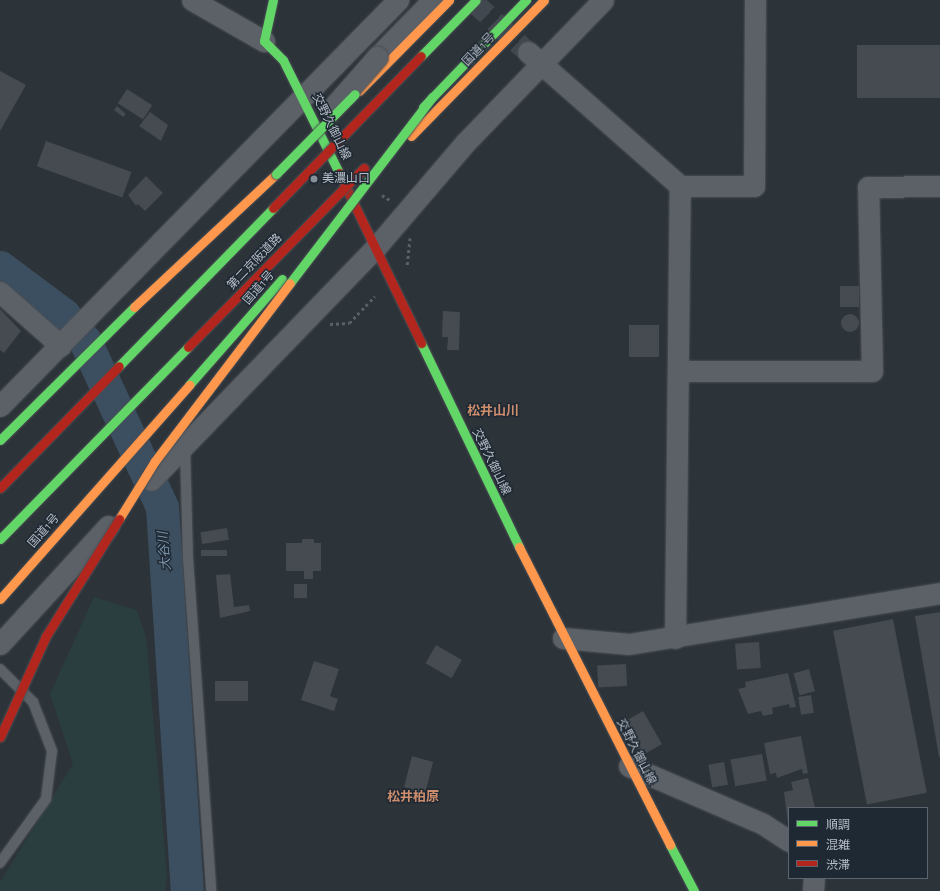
<!DOCTYPE html>
<meta charset="utf-8">
<style>
body{margin:0}
#map{position:relative;width:940px;height:891px;overflow:hidden;background:#2c3339;font-family:"Alegreya Sans","Noto Sans JP",sans-serif}
div>[style]{position:absolute}
.green>*{inset:0;background:#2a3e3f}
.river>*{height:33px;margin:-16.5px;padding:0 16.5px;transform-origin:16.5px;border-radius:16.5px;background:#3c4f61}
.building>*{inset:0;background:#454b50;transform-origin:0 0}
.round{border-radius:50%}
.street-tunnel>*{height:21px;margin-top:-10.5px;transform-origin:0;background:repeating-linear-gradient(90deg,#41484f 0 21px,transparent 0 31px)}
.path>*{height:2.5px;margin-top:-1.25px;transform-origin:0;background:repeating-linear-gradient(90deg,#5a6064 0 3px,transparent 0 6px)}
.roads{filter:drop-shadow(0 0 1px #4a4f54) drop-shadow(0 0 1px #4a4f54)}
.lane>*{height:10px;margin:-5px;padding:0 5px;transform-origin:5px;border-radius:5px;background:#5c6067}
.street>*{height:21px;margin:-10.5px;padding:0 10.5px;transform-origin:10.5px;border-radius:10.5px;background:#5c6067}
.fast>*{height:9px;margin:-4.5px;padding:0 4.5px;transform-origin:4.5px;border-radius:4.5px;background:#63d668}
.slow>*{height:9px;margin:-4.5px;padding:0 4.5px;transform-origin:4.5px;border-radius:4.5px;background:#ff974d}
.jam>*{height:9px;margin:-4.5px;padding:0 4.5px;transform-origin:4.5px;border-radius:4.5px;background:#b3261e}
.bridges{filter:drop-shadow(0 0 1px #4a4f54) drop-shadow(0 0 1px #4a4f54)}
.street-bridge>*{height:21px;margin:-10.5px;padding:0 10.5px;transform-origin:10.5px;border-radius:10.5px;background:#5c6067}
.fast-bridge>*{height:9px;margin:-4.5px;padding:0 4.5px;transform-origin:4.5px;border-radius:4.5px;background:#63d668}
.slow-bridge>*{height:9px;margin:-4.5px;padding:0 4.5px;transform-origin:4.5px;border-radius:4.5px;background:#ff974d}
.jam-bridge>*{height:9px;margin:-4.5px;padding:0 4.5px;transform-origin:4.5px;border-radius:4.5px;background:#b3261e}
.dots>*{width:11px;height:11px;translate:-50% -50%;box-sizing:border-box;border:2px solid #1f2933;border-radius:50%}
span{translate:-50% -50%;white-space:nowrap;text-align:center;line-height:1.15;-webkit-text-stroke:3px #1f2933;paint-order:stroke}
.street-label{font-size:12px;color:#b7bfc9}
.poi-label{font-size:12px;color:#b7bfc9}
.left{translate:0 -50%;text-align:left}
.neighbourhood-label{font-size:13px;color:#ce8d6d;font-weight:700}
.water-label{font-size:13px;color:#7a93aa;font-style:italic}
.legend{position:absolute;left:788px;top:807px;width:140px;height:72px;box-sizing:border-box;background:#1f2933;border:1px solid #5c656f;margin:0;padding:5px 7px;list-style:none;font-size:12px;color:#b7bfc9}
.legend li{display:flex;align-items:center;gap:8px;height:20px}
.legend b{width:20px;border:1px solid #5c656f}
</style>
<div id="map">
<div class="green">
<div style="clip-path:polygon(94px 597px,137px 610px,146px 637px,167px 875px,165px 891px,0 891px,0 882px,73px 764px,50px 694px)"></div>
</div>
<div class="river">
<div style="left:0;top:267px;width:79px;rotate:36.7deg"></div>
<div style="left:63px;top:314px;width:35px;rotate:51deg"></div>
<div style="left:85px;top:341px;width:183px;rotate:65.1deg"></div>
<div style="left:162px;top:507px;width:385px;rotate:86.3deg"></div>
</div>
<div class="building">
<div style="left:857px;top:45px;width:83px;height:53px"></div>
<div style="clip-path:polygon(0 71px,26px 85px,0 131px)"></div>
<div style="left:127px;top:89px;width:30px;height:17px;rotate:33deg"></div>
<div style="clip-path:polygon(117px 106px,126px 114px,123px 117px,114px 110px)"></div>
<div style="clip-path:polygon(150px 112px,168px 125px,161px 141px,139px 126px)"></div>
<div style="left:46px;top:141px;width:91px;height:27px;rotate:20deg"></div>
<div style="clip-path:polygon(146px 176px,163px 193px,145px 211px,138px 204px,136px 206px,128px 195px)"></div>
<div style="left:840px;top:286px;width:19px;height:21px"></div>
<div style="clip-path:polygon(0 309px,21px 331px,4px 353px,0 350px)"></div>
<div style="clip-path:polygon(443px 311px,460px 312px,459px 350px,447px 350px,448px 337px,442px 337px)"></div>
<div class="round" style="left:841px;top:314px;width:18px;height:18px"></div>
<div style="left:629px;top:325px;width:30px;height:32px"></div>
<div style="left:227px;top:528px;width:12px;height:27px;rotate:81deg"></div>
<div style="clip-path:polygon(302px 539px,314px 539px,314px 543px,321px 543px,321px 571px,313px 571px,313px 579px,304px 579px,304px 571px,286px 571px,286px 543px,302px 543px)"></div>
<div style="left:227px;top:550px;width:6px;height:26px;rotate:90deg"></div>
<div style="clip-path:polygon(230px 574px,234px 607px,249px 605px,250px 611px,220px 618px,216px 575px)"></div>
<div style="left:307px;top:584px;width:14px;height:13px;rotate:90deg"></div>
<div style="clip-path:polygon(940px 612px,940px 757px,939px 757px,915px 616px)"></div>
<div style="left:893px;top:619px;width:177px;height:61px;rotate:79deg"></div>
<div style="left:759px;top:642px;width:26px;height:24px;rotate:86deg"></div>
<div style="left:436px;top:645px;width:30px;height:21px;rotate:30deg"></div>
<div style="clip-path:polygon(314px 661px,339px 669px,330px 696px,338px 699px,334px 711px,301px 700px)"></div>
<div style="left:626px;top:664px;width:22px;height:29px;rotate:87deg"></div>
<div style="left:809px;top:669px;width:23px;height:16px;rotate:75deg"></div>
<div style="clip-path:polygon(788px 673px,796px 707px,790px 708px,789px 704px,772px 708px,773px 714px,763px 716px,761px 711px,748px 714px,738px 689px,746px 687px,745px 682px)"></div>
<div style="left:215px;top:681px;width:33px;height:20px"></div>
<div style="left:811px;top:695px;width:18px;height:13px;rotate:81deg"></div>
<div style="left:643px;top:711px;width:38px;height:23px;rotate:60deg"></div>
<div style="clip-path:polygon(801px 736px,808px 773px,803px 774px,802px 769px,777px 778px,776px 773px,770px 774px,764px 743px)"></div>
<div style="left:762px;top:754px;width:27px;height:32px;rotate:80deg"></div>
<div style="clip-path:polygon(412px 756px,433px 762px,426px 790px,421px 792px,404px 787px)"></div>
<div style="left:724px;top:762px;width:23px;height:16px;rotate:80deg"></div>
<div style="clip-path:polygon(808px 778px,815px 808px,789px 808px,788px 824px,784px 792px,793px 790px,791px 782px)"></div>
</div>
<div class="street-tunnel">
<div style="left:472px;top:0;width:76px;rotate:42.9deg"></div>
</div>
<div class="path">
<div style="left:382px;top:195px;width:9px;rotate:32deg"></div>
<div style="left:407px;top:265px;width:27px;rotate:-84deg"></div>
<div style="left:330px;top:324px;width:19px;rotate:-3deg"></div>
<div style="left:349px;top:323px;width:37px;rotate:-46deg"></div>
</div>
<div class="roads">
<div class="lane">
<div style="left:185px;top:445px;width:113px;rotate:88.5deg"></div>
<div style="left:188px;top:558px;width:334px;rotate:86deg"></div>
<div style="left:0;top:669px;width:47px;rotate:45deg"></div>
<div style="left:33px;top:702px;width:53px;rotate:68.8deg"></div>
<div style="left:52px;top:751px;width:48px;rotate:97.1deg"></div>
<div style="left:46px;top:799px;width:79px;rotate:125.7deg"></div>
</div>
<div class="street">
<div style="left:192px;top:0;width:83px;rotate:29.7deg"></div>
<div style="left:528px;top:52px;width:203px;rotate:41.4deg"></div>
<div style="left:680px;top:186px;width:74px"></div>
<div style="left:754px;top:186px;width:186px;rotate:-89.7deg"></div>
<div style="left:377px;top:57px;width:80px;rotate:-45.5deg"></div>
<div style="left:0;top:292px;width:81px;rotate:41.5deg"></div>
<div style="left:678px;top:371px;width:194px"></div>
<div style="left:872px;top:371px;width:184px;rotate:-91.2deg"></div>
<div style="left:868px;top:187px;width:72px;rotate:-0.8deg"></div>
<div style="left:0;top:406px;width:569px;rotate:-45.57deg"></div>
<div style="left:151px;top:480px;width:325px;rotate:-46deg"></div>
<div style="left:377px;top:246px;width:134px;rotate:-49.5deg"></div>
<div style="left:464px;top:144px;width:200px;rotate:-46deg"></div>
<div style="left:563px;top:638px;width:66px;rotate:5.2deg"></div>
<div style="left:629px;top:644px;width:315px;rotate:-9.3deg"></div>
<div style="left:675px;top:638px;width:452px;rotate:-89.4deg"></div>
<div style="left:0;top:644px;width:160px;rotate:-47.5deg"></div>
<div style="left:629px;top:766px;width:146px;rotate:23.4deg"></div>
<div style="left:763px;top:824px;width:31px;rotate:33deg"></div>
<div style="left:813px;top:891px;width:13px;rotate:-86deg"></div>
</div>
<div class="fast">
<div style="left:273px;top:0;width:42px;rotate:102.4deg"></div>
<div style="left:264px;top:41px;width:27px;rotate:45deg"></div>
<div style="left:283px;top:60px;width:126px;rotate:63.6deg"></div>
<div style="left:421px;top:343px;width:226px;rotate:64.3deg"></div>
<div style="left:189px;top:385px;width:141px;rotate:-48.7deg"></div>
<div style="left:0;top:440px;width:189px;rotate:-44.8deg"></div>
<div style="left:670px;top:845px;width:52px;rotate:62.4deg"></div>
</div>
<div class="slow">
<div style="left:359px;top:91px;width:128px;rotate:-45.3deg"></div>
<div style="left:411px;top:136px;width:190px;rotate:-45.6deg"></div>
<div style="left:134px;top:307px;width:195px;rotate:-43.1deg"></div>
<div style="left:519px;top:547px;width:334px;rotate:63.1deg"></div>
<div style="left:0;top:599px;width:286px;rotate:-48.5deg"></div>
</div>
<div class="jam">
<div style="left:339px;top:173px;width:189px;rotate:64.2deg"></div>
</div>
</div>
<div class="bridges">
<div class="street-bridge">
<div style="left:335px;top:105px;width:64px;rotate:-48.8deg"></div>
</div>
<div class="fast-bridge">
<div style="left:421px;top:56px;width:78px;rotate:-45.5deg"></div>
<div style="left:423px;top:107px;width:149px;rotate:-46.1deg"></div>
<div style="left:276px;top:174px;width:112px;rotate:-45.4deg"></div>
<div style="left:290px;top:283px;width:234px;rotate:-52.6deg"></div>
<div style="left:119px;top:366px;width:221px;rotate:-45.7deg"></div>
<div style="left:0;top:539px;width:269px;rotate:-45.6deg"></div>
</div>
<div class="slow-bridge">
<div style="left:119px;top:519px;width:68px;rotate:-58.2deg"></div>
<div style="left:155px;top:461px;width:223px;rotate:-52.8deg"></div>
</div>
<div class="jam-bridge">
<div style="left:273px;top:208px;width:212px;rotate:-45.8deg"></div>
<div style="left:188px;top:347px;width:251px;rotate:-45.5deg"></div>
<div style="left:0;top:488px;width:170px;rotate:-45.7deg"></div>
<div style="left:0;top:737px;width:111px;rotate:-65.5deg"></div>
<div style="left:46px;top:636px;width:138px;rotate:-58deg"></div>
</div>
</div>
<div class="dots">
<div style="left:314px;top:179px;background:#868e97"></div>
</div>
<div class="street-label">
<span style="left:479px;top:50px;rotate:-46deg">国道1号</span>
<span style="left:331px;top:127px;rotate:64deg">交野久御山線</span>
<span style="left:255px;top:262px;rotate:-46deg">第二京阪道路</span>
<span style="left:259px;top:288px;rotate:-49deg">国道1号</span>
<span style="left:491px;top:462px;rotate:64deg">交野久御山線</span>
<span style="left:44px;top:531px;rotate:-49deg">国道1号</span>
<span style="left:636px;top:752px;rotate:63deg">交野久御山線</span>
</div>
<div class="poi-label">
<span class="left" style="left:322px;top:179px">美濃山口</span>
</div>
<div class="neighbourhood-label">
<span style="left:493px;top:412px">松井山川</span>
<span style="left:413px;top:798px">松井柏原</span>
</div>
<div class="water-label">
<span style="left:166px;top:551px;rotate:-95deg">大谷川</span>
</div>
<ul class="legend">
<li><b style="height:5px;background:#63d668"></b>順調</li>
<li><b style="height:5px;background:#ff974d"></b>混雑</li>
<li><b style="height:5px;background:#b3261e"></b>渋滞</li>
</ul>
</div>
